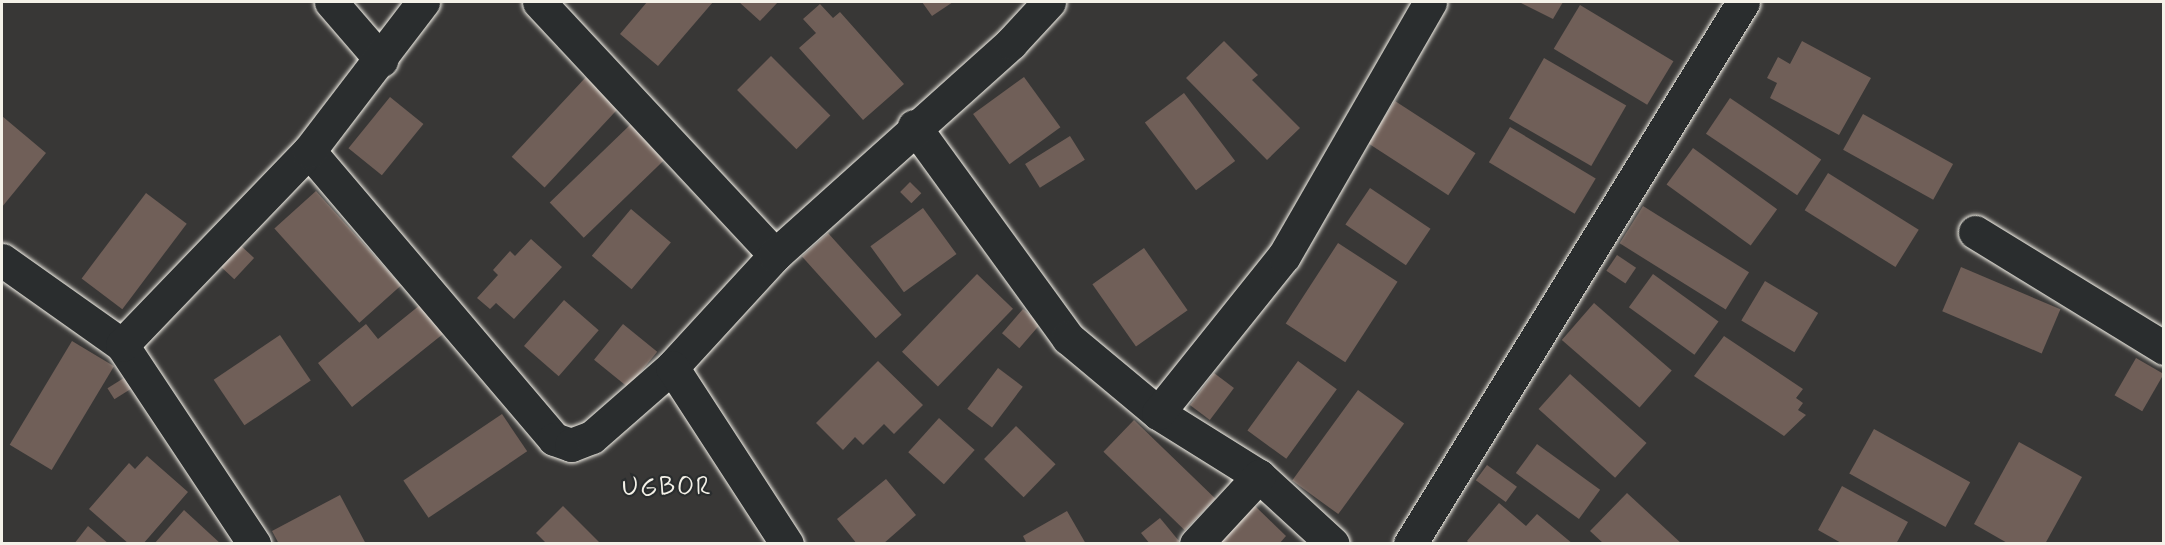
<!DOCTYPE html>
<style>
body{margin:0}
#map{position:relative;width:2165px;height:545px;overflow:hidden;background:#383736;font-family:Mynerve,sans-serif}
div>[style]{position:absolute}
.building>*{inset:0;background:#705f58;transform-origin:0 0}
.roads{filter:drop-shadow(0 0 2px #f4f1e8) drop-shadow(0 0 2px #f4f1e8)}
.minor>*{height:33px;margin:-16.5px;padding:0 16.5px;transform-origin:16.5px;border-radius:16.5px;background:#2a2d2e}
span{translate:-50% -50%;white-space:nowrap;text-align:center;line-height:1.15;-webkit-text-stroke:4.5px #2a2d2e;paint-order:stroke}
.quarter-label{font-size:26px;color:#f4f1e8;letter-spacing:1.5px}
.frame{position:absolute;inset:0;border:3px solid #f4f1e8;pointer-events:none}
</style>
<div id="map">
<div class="building">
<div style="clip-path:polygon(647px 2px,713px 2px,658px 66px,620px 34px)"></div>
<div style="clip-path:polygon(739px 2px,778px 2px,760px 21px)"></div>
<div style="clip-path:polygon(922px 2px,953px 2px,932px 16px)"></div>
<div style="clip-path:polygon(1519px 2px,1563px 2px,1553px 19px)"></div>
<div style="clip-path:polygon(820px 4px,833px 18px,840px 12px,904px 84px,863px 120px,799px 48px,816px 33px,803px 19px)"></div>
<div style="left:1580px;top:5px;width:109px;height:51px;rotate:31deg"></div>
<div style="clip-path:polygon(1224px 41px,1258px 75px,1252px 80px,1300px 128px,1267px 160px,1186px 78px)"></div>
<div style="clip-path:polygon(1802px 41px,1871px 78px,1839px 135px,1770px 98px,1777px 83px,1767px 78px,1778px 57px,1790px 64px)"></div>
<div style="left:771px;top:56px;width:84px;height:48px;rotate:45deg"></div>
<div style="left:1544px;top:58px;width:95px;height:70px;rotate:30deg"></div>
<div style="left:586px;top:77px;width:45px;height:109px;rotate:43deg"></div>
<div style="left:1024px;top:77px;width:62px;height:63px;rotate:54deg"></div>
<div style="left:1184px;top:93px;width:85px;height:49px;rotate:53deg"></div>
<div style="left:390px;top:97px;width:43px;height:66px;rotate:39deg"></div>
<div style="left:1730px;top:98px;width:110px;height:43px;rotate:34deg"></div>
<div style="left:1395px;top:101px;width:96px;height:50px;rotate:33deg"></div>
<div style="left:1863px;top:114px;width:103px;height:41px;rotate:29deg"></div>
<div style="clip-path:polygon(2px 116px,46px 153px,2px 207px)"></div>
<div style="left:631px;top:124px;width:49px;height:113px;rotate:46deg"></div>
<div style="left:1510px;top:127px;width:100px;height:41px;rotate:31deg"></div>
<div style="left:1070px;top:136px;width:28px;height:53px;rotate:58deg"></div>
<div style="left:1693px;top:148px;width:104px;height:45px;rotate:36deg"></div>
<div style="left:1828px;top:173px;width:107px;height:44px;rotate:32deg"></div>
<div style="left:910px;top:182px;width:16px;height:14px;rotate:45deg"></div>
<div style="left:1370px;top:188px;width:73px;height:44px;rotate:34deg"></div>
<div style="left:316px;top:191px;width:127px;height:56px;rotate:48deg"></div>
<div style="left:146px;top:193px;width:51px;height:107px;rotate:37deg"></div>
<div style="left:1643px;top:206px;width:125px;height:44px;rotate:32deg"></div>
<div style="left:923px;top:208px;width:57px;height:65px;rotate:54deg"></div>
<div style="left:631px;top:209px;width:52px;height:61px;rotate:40deg"></div>
<div style="left:828px;top:233px;width:110px;height:35px;rotate:48deg"></div>
<div style="clip-path:polygon(531px 239px,562px 267px,514px 319px,496px 303px,490px 309px,477px 298px,498px 275px,493px 270px,510px 251px,515px 256px)"></div>
<div style="left:238px;top:243px;width:22px;height:29px;rotate:43deg"></div>
<div style="left:1338px;top:243px;width:71px;height:96px;rotate:33deg"></div>
<div style="left:1144px;top:248px;width:76px;height:63px;rotate:55deg"></div>
<div style="left:1617px;top:255px;width:23px;height:19px;rotate:34deg"></div>
<div style="left:1961px;top:267px;width:108px;height:48px;rotate:23deg"></div>
<div style="left:977px;top:274px;width:50px;height:108px;rotate:44deg"></div>
<div style="left:1653px;top:274px;width:81px;height:41px;rotate:36deg"></div>
<div style="left:1765px;top:281px;width:62px;height:46px;rotate:31deg"></div>
<div style="left:564px;top:300px;width:46px;height:61px;rotate:41deg"></div>
<div style="left:1594px;top:303px;width:103px;height:49px;rotate:41deg"></div>
<div style="clip-path:polygon(420px 305px,443px 334px,352px 407px,318px 363px,366px 324px,378px 339px)"></div>
<div style="left:1023px;top:309px;width:23px;height:32px;rotate:41deg"></div>
<div style="left:623px;top:324px;width:44px;height:46px;rotate:39deg"></div>
<div style="left:280px;top:335px;width:55px;height:80px;rotate:56deg"></div>
<div style="clip-path:polygon(1724px 336px,1803px 389px,1796px 398px,1803px 403px,1798px 410px,1806px 415px,1784px 436px,1694px 376px)"></div>
<div style="left:72px;top:341px;width:49px;height:121px;rotate:31deg"></div>
<div style="left:2136px;top:358px;width:32px;height:43px;rotate:30deg"></div>
<div style="clip-path:polygon(878px 361px,923px 405px,894px 434px,884px 424px,863px 445px,855px 437px,843px 450px,816px 423px)"></div>
<div style="left:1298px;top:361px;width:48px;height:86px;rotate:36deg"></div>
<div style="left:998px;top:368px;width:31px;height:51px;rotate:37deg"></div>
<div style="left:1214px;top:373px;width:25px;height:40px;rotate:37deg"></div>
<div style="left:1570px;top:374px;width:103px;height:47px;rotate:42deg"></div>
<div style="left:127px;top:376px;width:13px;height:23px;rotate:58deg"></div>
<div style="left:1358px;top:390px;width:57px;height:112px;rotate:36deg"></div>
<div style="left:502px;top:414px;width:45px;height:119px;rotate:56deg"></div>
<div style="left:939px;top:418px;width:48px;height:46px;rotate:42deg"></div>
<div style="left:1134px;top:420px;width:113px;height:44px;rotate:44deg"></div>
<div style="left:1016px;top:426px;width:55px;height:46px;rotate:44deg"></div>
<div style="left:1874px;top:429px;width:110px;height:51px;rotate:29deg"></div>
<div style="clip-path:polygon(2019px 442px,2082px 477px,2045px 544px,2009px 544px,1974px 524px)"></div>
<div style="left:1537px;top:444px;width:78px;height:36px;rotate:36deg"></div>
<div style="clip-path:polygon(147px 456px,188px 492px,143px 544px,129px 544px,89px 509px,129px 463px,135px 469px)"></div>
<div style="left:1487px;top:465px;width:37px;height:19px;rotate:36deg"></div>
<div style="clip-path:polygon(886px 479px,916px 515px,883px 544px,857px 544px,837px 519px)"></div>
<div style="clip-path:polygon(1842px 486px,1908px 522px,1896px 544px,1843px 544px,1818px 530px)"></div>
<div style="clip-path:polygon(1627px 493px,1682px 544px,1604px 544px,1590px 531px)"></div>
<div style="clip-path:polygon(340px 495px,366px 544px,279px 544px,272px 531px)"></div>
<div style="clip-path:polygon(1499px 503px,1526px 526px,1537px 514px,1573px 544px,1470px 544px,1467px 541px)"></div>
<div style="clip-path:polygon(1254px 505px,1286px 536px,1279px 544px,1217px 544px)"></div>
<div style="clip-path:polygon(563px 506px,601px 544px,547px 544px,536px 533px)"></div>
<div style="clip-path:polygon(184px 510px,221px 544px,154px 544px)"></div>
<div style="clip-path:polygon(1067px 511px,1086px 544px,1027px 544px,1023px 536px)"></div>
<div style="clip-path:polygon(1160px 518px,1179px 541px,1176px 544px,1150px 544px,1141px 533px)"></div>
<div style="clip-path:polygon(88px 526px,109px 544px,74px 544px)"></div>
</div>
<div class="roads">
<div class="minor">
<div style="left:331px;top:2px;width:77px;rotate:49.2deg"></div>
<div style="left:539px;top:2px;width:346px;rotate:47deg"></div>
<div style="left:914px;top:126px;width:262px;rotate:54deg"></div>
<div style="left:1068px;top:338px;width:117px;rotate:39.8deg"></div>
<div style="left:1158px;top:413px;width:119px;rotate:32deg"></div>
<div style="left:1259px;top:476px;width:100px;rotate:42.6deg"></div>
<div style="left:309px;top:151px;width:378px;rotate:49.6deg"></div>
<div style="left:554px;top:439px;width:18px;rotate:19deg"></div>
<div style="left:571px;top:445px;width:22px;rotate:-21deg"></div>
<div style="left:592px;top:437px;width:106px;rotate:-41.2deg"></div>
<div style="left:672px;top:367px;width:152px;rotate:-47.4deg"></div>
<div style="left:775px;top:255px;width:317px;rotate:-41.9deg"></div>
<div style="left:1011px;top:43px;width:56px;rotate:-47.2deg"></div>
<div style="left:1975px;top:232px;width:222px;rotate:31.5deg"></div>
<div style="left:2px;top:260px;width:147px;rotate:35.3deg"></div>
<div style="left:122px;top:345px;width:239px;rotate:56.4deg"></div>
<div style="left:122px;top:345px;width:269px;rotate:-46.1deg"></div>
<div style="left:309px;top:151px;width:188px;rotate:-52.6deg"></div>
<div style="left:672px;top:367px;width:211px;rotate:57deg"></div>
<div style="left:1158px;top:413px;width:201px;rotate:-51.3deg"></div>
<div style="left:1284px;top:256px;width:293px;rotate:-60.1deg"></div>
<div style="left:1196px;top:544px;width:93px;rotate:-47.2deg"></div>
<div style="left:1410px;top:544px;width:636px;rotate:-58.43deg"></div>
</div>
</div>
<div class="quarter-label">
<span style="left:667px;top:489px">UGBOR</span>
</div>
<div class="frame"></div>
</div>
